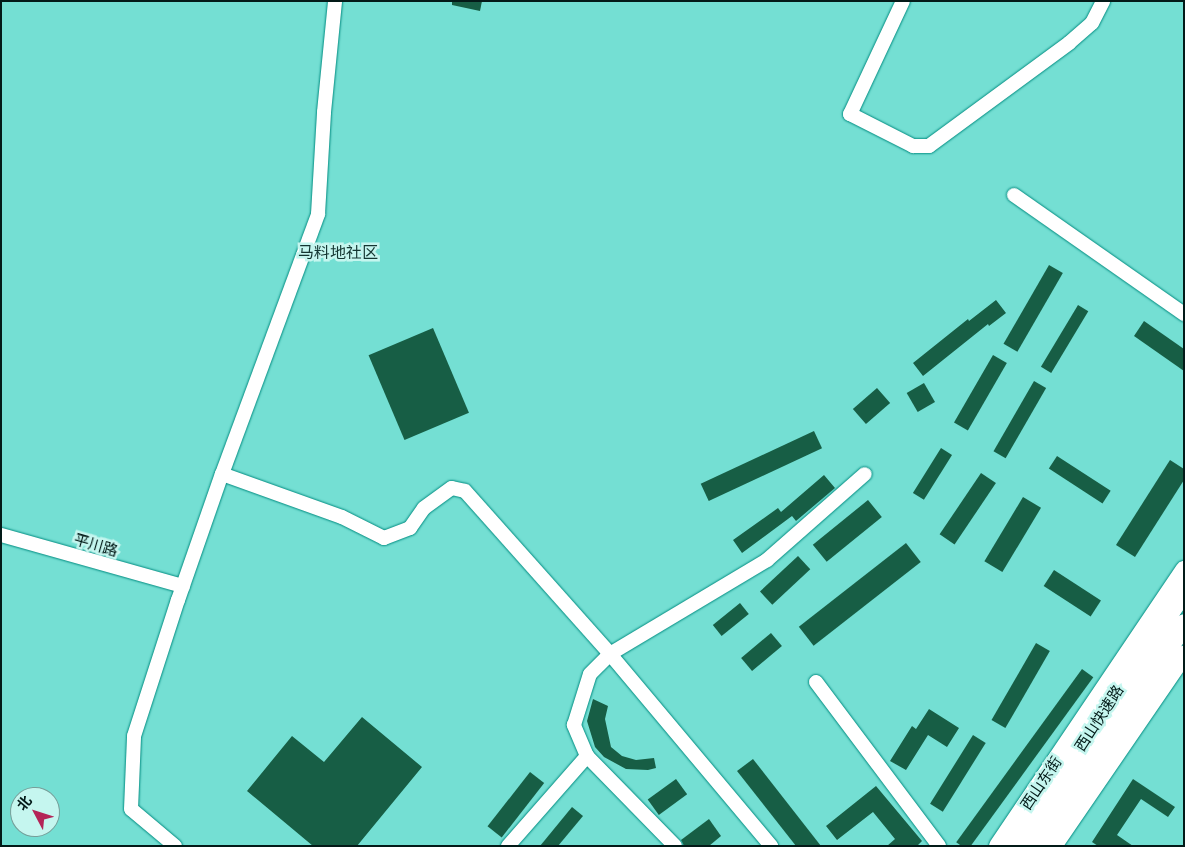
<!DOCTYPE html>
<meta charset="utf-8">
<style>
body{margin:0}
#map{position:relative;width:1185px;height:847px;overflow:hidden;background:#74dfd3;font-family:Arial,"Noto Sans SC",sans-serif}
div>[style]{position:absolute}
.building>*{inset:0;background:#175e45;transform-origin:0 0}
.roads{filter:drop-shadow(0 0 1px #008c81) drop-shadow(0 0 1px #008c81)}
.minor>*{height:14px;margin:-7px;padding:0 7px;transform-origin:7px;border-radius:7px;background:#fff}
.major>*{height:18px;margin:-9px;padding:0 9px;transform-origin:9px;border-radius:9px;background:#fff}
.highway>*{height:20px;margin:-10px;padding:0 10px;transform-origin:10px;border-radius:10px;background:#fff}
span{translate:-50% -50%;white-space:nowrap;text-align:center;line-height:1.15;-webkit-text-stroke:5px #c5f6ef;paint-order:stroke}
.street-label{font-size:15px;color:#031a18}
.neighbourhood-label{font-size:16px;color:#143632}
.frame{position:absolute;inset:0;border:2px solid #031a18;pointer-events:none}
.north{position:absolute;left:10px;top:787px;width:50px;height:50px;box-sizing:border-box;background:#c5f6ef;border:1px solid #779e99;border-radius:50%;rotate:310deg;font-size:14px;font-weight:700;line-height:20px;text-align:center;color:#031a18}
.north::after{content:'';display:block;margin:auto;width:18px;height:22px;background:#b42558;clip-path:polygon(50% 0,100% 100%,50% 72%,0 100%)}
</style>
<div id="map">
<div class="building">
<div style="clip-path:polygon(452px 1px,482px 1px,480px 11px,452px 5px)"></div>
<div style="left:1049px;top:265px;width:16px;height:91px;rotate:30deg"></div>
<div style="clip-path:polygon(996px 300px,1006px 313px,989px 326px,988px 324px,923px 376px,913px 363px,968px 319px,969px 321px)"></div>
<div style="left:1078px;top:305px;width:12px;height:72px;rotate:31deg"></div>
<div style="clip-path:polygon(1144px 321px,1184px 349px,1184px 371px,1134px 336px)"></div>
<div style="left:433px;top:328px;width:92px;height:70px;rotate:67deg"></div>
<div style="left:993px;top:355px;width:16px;height:78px;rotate:30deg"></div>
<div style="left:1034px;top:381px;width:14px;height:81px;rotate:30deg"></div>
<div style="left:924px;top:383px;width:22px;height:20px;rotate:60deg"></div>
<div style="left:877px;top:388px;width:20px;height:32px;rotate:49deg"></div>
<div style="left:814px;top:431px;width:19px;height:125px;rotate:65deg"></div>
<div style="left:941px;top:448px;width:13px;height:53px;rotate:32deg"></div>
<div style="left:1057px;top:456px;width:64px;height:15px;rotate:33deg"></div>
<div style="clip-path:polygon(1170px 460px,1184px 469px,1184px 480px,1135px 557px,1116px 545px)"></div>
<div style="left:981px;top:473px;width:18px;height:74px;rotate:34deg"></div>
<div style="clip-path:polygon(824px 475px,835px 488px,796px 521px,792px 516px,742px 553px,733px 540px,778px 508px,781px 512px)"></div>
<div style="left:1023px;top:497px;width:21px;height:75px;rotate:31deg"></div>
<div style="left:868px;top:500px;width:22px;height:71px;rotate:51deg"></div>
<div style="left:906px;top:543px;width:24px;height:136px;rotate:52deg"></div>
<div style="left:798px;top:556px;width:18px;height:52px;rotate:47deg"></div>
<div style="left:1054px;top:570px;width:56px;height:19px;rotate:33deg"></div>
<div style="left:740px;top:603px;width:14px;height:35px;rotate:51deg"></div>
<div style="left:771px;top:633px;width:17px;height:39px;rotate:50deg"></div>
<div style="left:1036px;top:643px;width:16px;height:89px;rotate:30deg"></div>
<div style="left:1082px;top:669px;width:14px;height:214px;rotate:36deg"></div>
<div style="clip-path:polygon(593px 699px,608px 706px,605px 719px,611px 747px,622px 756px,636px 760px,654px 758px,656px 768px,648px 770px,626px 769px,604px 757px,595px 747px,587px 721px)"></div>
<div style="clip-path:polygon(929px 709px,959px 728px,947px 747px,928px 735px,906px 770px,890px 761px,912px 726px,916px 729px)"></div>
<div style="clip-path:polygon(362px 717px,422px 767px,357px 846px,313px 846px,247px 791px,292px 736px,324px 762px)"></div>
<div style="left:973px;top:735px;width:15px;height:81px;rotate:32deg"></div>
<div style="clip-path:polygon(753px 759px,821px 846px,796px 846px,737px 771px)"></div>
<div style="left:530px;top:772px;width:18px;height:69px;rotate:38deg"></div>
<div style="left:676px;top:779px;width:19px;height:35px;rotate:54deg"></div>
<div style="clip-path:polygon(1133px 779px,1175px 807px,1168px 817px,1141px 799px,1117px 835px,1133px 846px,1098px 846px,1092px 842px)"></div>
<div style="clip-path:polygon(876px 786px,922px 841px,917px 846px,887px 846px,895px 839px,873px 812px,837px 840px,826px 826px)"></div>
<div style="clip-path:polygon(572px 807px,583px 816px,558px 846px,540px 846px)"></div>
<div style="clip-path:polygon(709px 819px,721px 836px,709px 846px,684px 846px,681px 840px)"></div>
</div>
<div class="roads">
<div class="minor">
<div style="left:903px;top:1px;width:125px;rotate:115.1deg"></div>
<div style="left:850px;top:114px;width:71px;rotate:26.9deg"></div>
<div style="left:913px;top:146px;width:16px"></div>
<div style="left:929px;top:146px;width:174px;rotate:-36.3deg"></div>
<div style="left:1069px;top:43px;width:30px;rotate:-41deg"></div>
<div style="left:1092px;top:23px;width:25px;rotate:-63deg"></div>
<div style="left:1014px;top:195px;width:208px;rotate:35deg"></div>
<div style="left:222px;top:474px;width:127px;rotate:19.7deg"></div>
<div style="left:342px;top:517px;width:47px;rotate:26.6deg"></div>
<div style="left:384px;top:538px;width:28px;rotate:-21deg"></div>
<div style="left:410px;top:528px;width:24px;rotate:-55deg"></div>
<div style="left:424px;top:508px;width:34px;rotate:-36deg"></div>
<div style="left:452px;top:488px;width:13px;rotate:13deg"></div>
<div style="left:465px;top:491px;width:218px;rotate:48.3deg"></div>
<div style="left:610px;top:654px;width:251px;rotate:50deg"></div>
<div style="left:1px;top:535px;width:189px;rotate:15.7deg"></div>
<div style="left:816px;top:682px;width:205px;rotate:53.1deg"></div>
<div style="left:175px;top:846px;width:57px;rotate:-139.9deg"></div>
<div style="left:131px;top:809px;width:73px;rotate:-87.6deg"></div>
<div style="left:134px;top:736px;width:143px;rotate:-72.1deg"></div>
<div style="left:178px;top:600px;width:133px;rotate:-70.8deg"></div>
<div style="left:222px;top:474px;width:277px;rotate:-69.7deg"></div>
<div style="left:318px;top:214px;width:102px;rotate:-86.6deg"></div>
<div style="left:324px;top:112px;width:112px;rotate:-84.3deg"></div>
<div style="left:508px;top:846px;width:120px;rotate:-48.7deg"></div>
<div style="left:675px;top:846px;width:126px;rotate:-134.4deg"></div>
<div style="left:587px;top:756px;width:34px;rotate:-113deg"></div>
<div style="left:574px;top:725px;width:53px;rotate:-72.6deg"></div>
<div style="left:590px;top:674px;width:28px;rotate:-45deg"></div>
<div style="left:610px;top:654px;width:183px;rotate:-30.9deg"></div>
<div style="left:767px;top:560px;width:130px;rotate:-41.3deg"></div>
</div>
<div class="major">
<div style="left:998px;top:846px;width:333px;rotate:-56deg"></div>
<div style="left:1053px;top:846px;width:232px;rotate:-55.6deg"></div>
</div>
<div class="highway">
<div style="left:1015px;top:846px;width:306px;rotate:-56.5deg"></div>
<div style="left:1035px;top:846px;width:267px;rotate:-56.1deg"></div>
</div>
</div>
<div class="street-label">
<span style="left:96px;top:545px;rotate:16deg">平川路</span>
<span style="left:1099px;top:718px;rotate:-57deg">西山快速路</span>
<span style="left:1041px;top:783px;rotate:-56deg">西山东街</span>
</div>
<div class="neighbourhood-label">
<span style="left:338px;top:253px">马料地社区</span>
</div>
<div class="frame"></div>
<div class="north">北</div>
</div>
